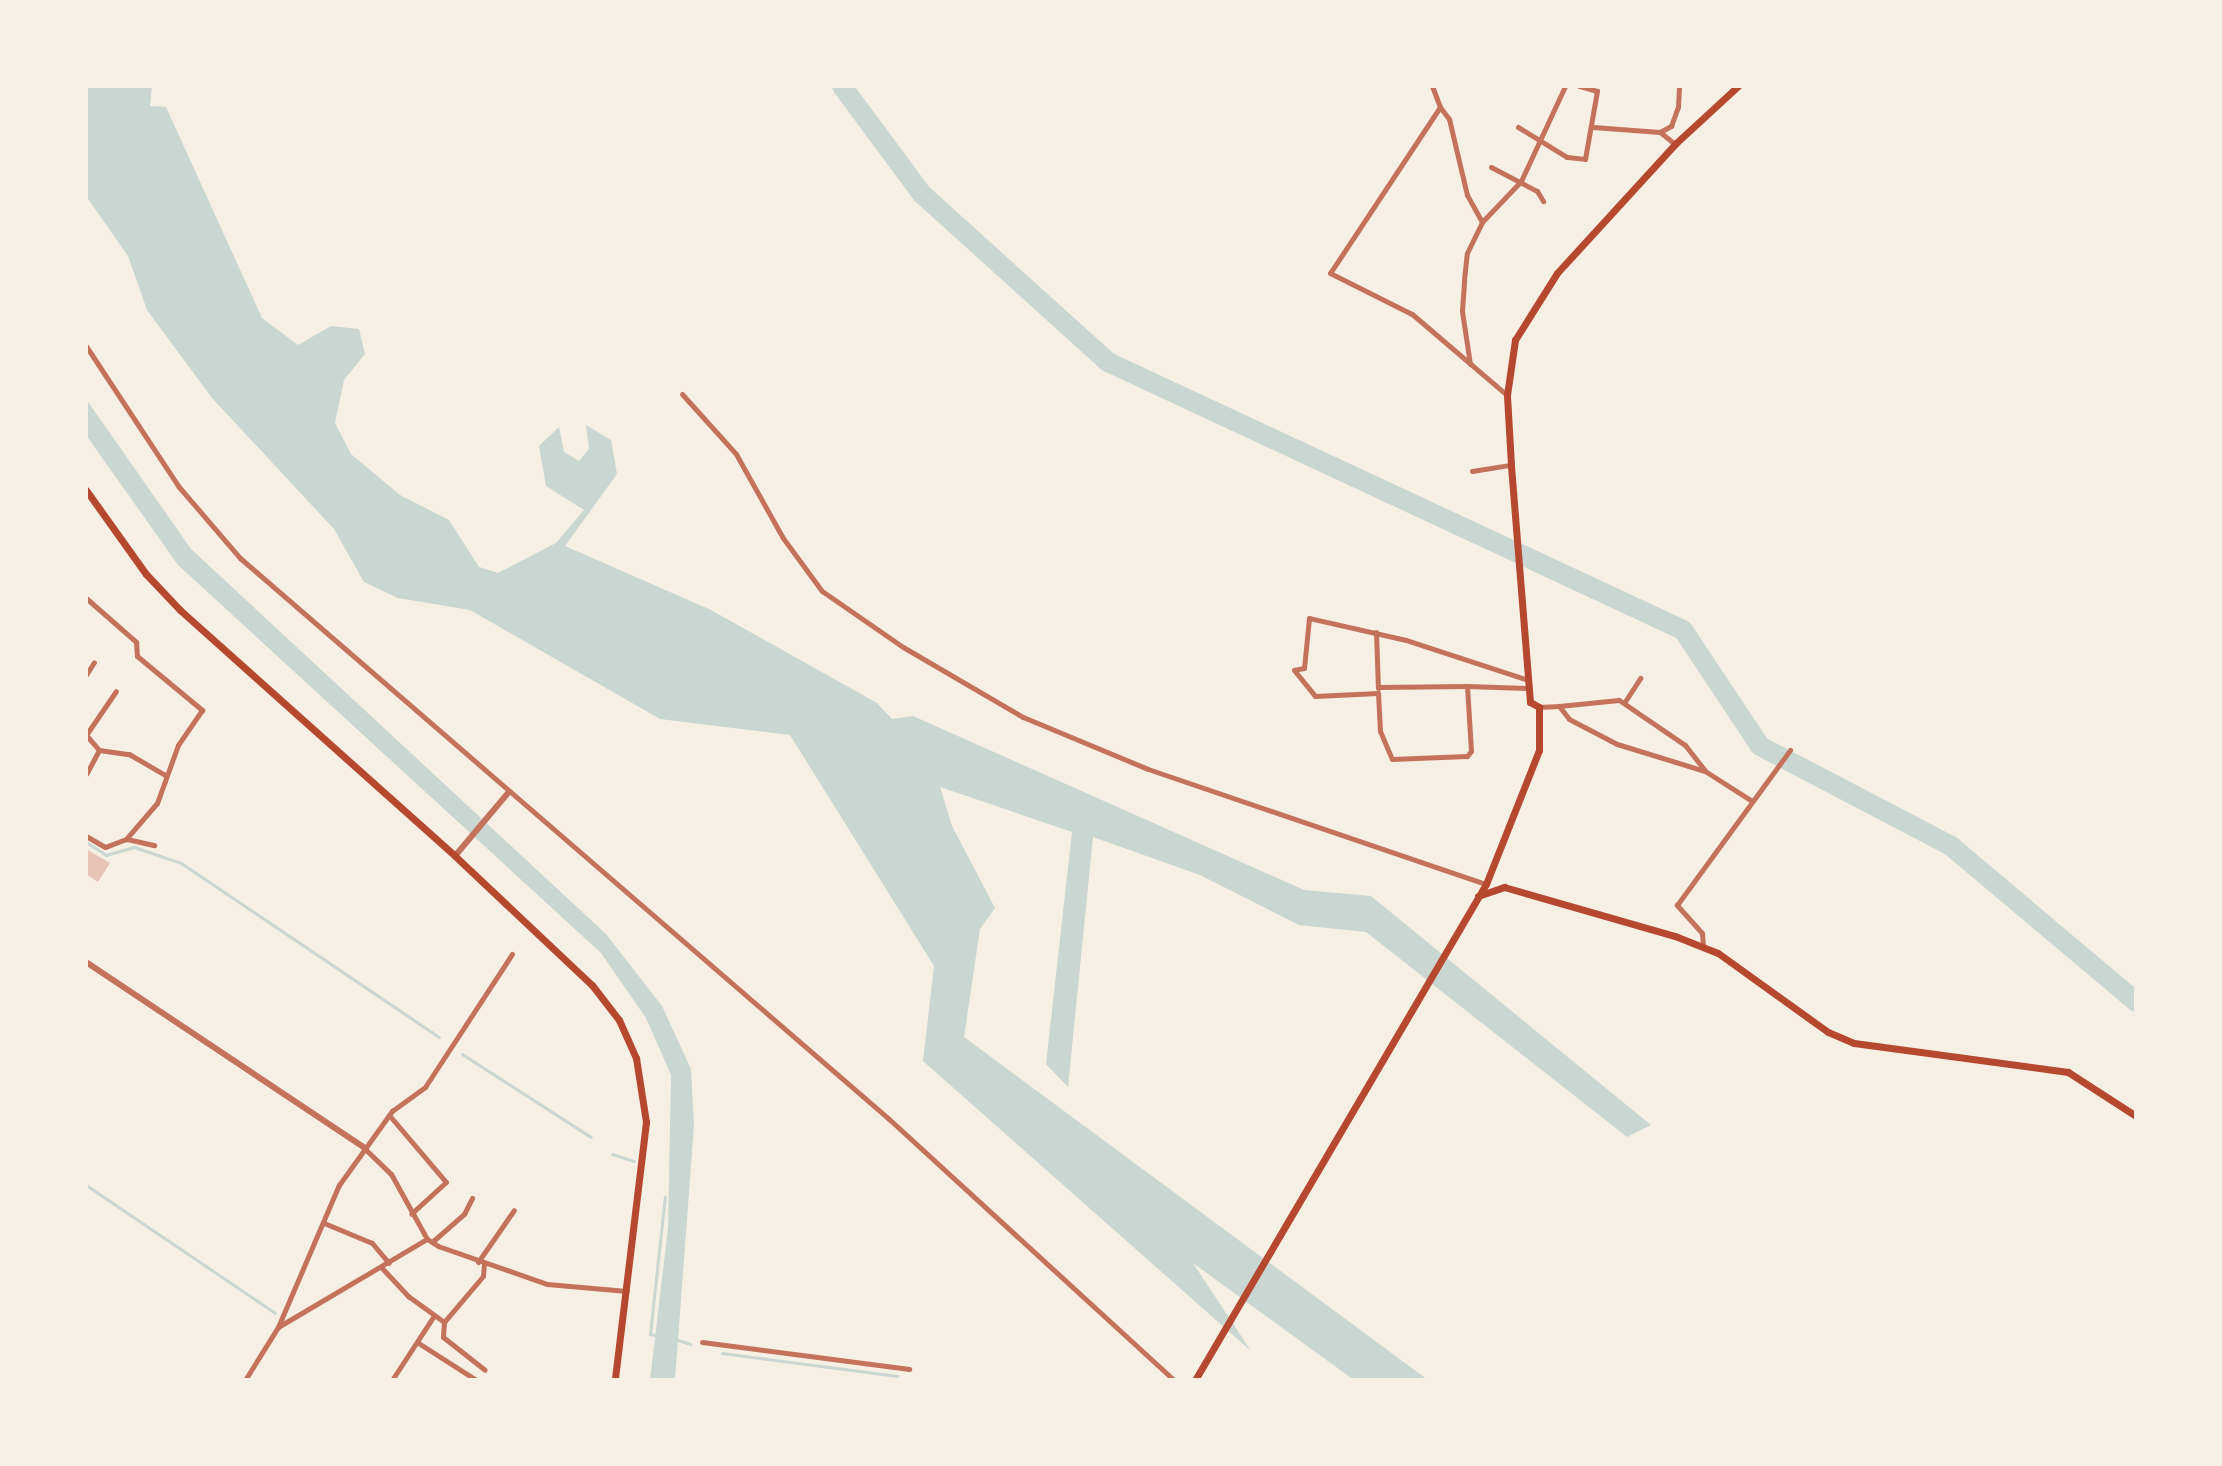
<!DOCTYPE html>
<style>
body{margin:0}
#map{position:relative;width:2222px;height:1466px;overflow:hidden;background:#f6efe4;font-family:"PT Sans Narrow",sans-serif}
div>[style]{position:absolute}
.water>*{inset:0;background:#c9d6d2}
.stream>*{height:3px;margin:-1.5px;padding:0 1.5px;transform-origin:1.5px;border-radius:1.5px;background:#c9d6d2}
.river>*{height:20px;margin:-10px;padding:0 10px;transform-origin:10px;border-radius:10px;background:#c9d6d2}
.building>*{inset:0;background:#e6c5b7}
.minor>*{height:5px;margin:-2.5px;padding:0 2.5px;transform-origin:2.5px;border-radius:2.5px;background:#c5725c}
.tertiary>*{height:6px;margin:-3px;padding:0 3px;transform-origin:3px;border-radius:3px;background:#c5725c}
.secondary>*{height:7px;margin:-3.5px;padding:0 3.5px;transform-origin:3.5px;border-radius:3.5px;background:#b5482f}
span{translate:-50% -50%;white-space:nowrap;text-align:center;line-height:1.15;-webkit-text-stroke:6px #f6efe4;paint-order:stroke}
.frame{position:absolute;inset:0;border:88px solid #f6efe4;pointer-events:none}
</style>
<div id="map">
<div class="water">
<div style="clip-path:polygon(86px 86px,152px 86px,150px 106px,166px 107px,262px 318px,298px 345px,331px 326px,359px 329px,365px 354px,344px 380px,335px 423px,351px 454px,400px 495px,449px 520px,479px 567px,498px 573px,556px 543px,584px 510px,546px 486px,539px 446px,559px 427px,564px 452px,579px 461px,589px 449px,586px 425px,611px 440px,617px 474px,565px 546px,711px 610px,877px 703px,892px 719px,913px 716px,1304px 890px,1371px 896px,1651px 1125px,1627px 1137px,1366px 932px,1299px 925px,1200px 875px,1093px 837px,1068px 1087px,1046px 1064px,1072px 832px,940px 787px,952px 826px,995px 908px,980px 929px,964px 1037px,1428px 1380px,1354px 1380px,1193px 1263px,1251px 1351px,923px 1061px,934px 966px,790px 735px,660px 719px,470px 610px,398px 598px,364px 582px,334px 529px,212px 398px,147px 310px,128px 256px,86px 196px)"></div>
<div style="clip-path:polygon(86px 399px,191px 549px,606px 934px,662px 1006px,691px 1069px,694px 1125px,675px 1380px,650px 1380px,668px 1228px,671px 1075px,646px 1018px,601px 953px,178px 565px,86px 435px)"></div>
</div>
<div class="stream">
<div style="left:86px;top:842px;width:24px;rotate:33deg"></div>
<div style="left:106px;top:855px;width:29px;rotate:-16deg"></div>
<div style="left:134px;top:847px;width:50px;rotate:18.8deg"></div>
<div style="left:181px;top:863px;width:311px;rotate:34deg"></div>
<div style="left:462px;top:1054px;width:153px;rotate:32.8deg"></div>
<div style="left:612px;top:1154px;width:23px;rotate:18deg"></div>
<div style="left:86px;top:1185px;width:228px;rotate:34.1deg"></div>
<div style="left:655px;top:1335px;width:5px;rotate:-169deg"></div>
<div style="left:650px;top:1334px;width:138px;rotate:-83.8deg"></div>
<div style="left:678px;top:1340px;width:13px;rotate:18deg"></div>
<div style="left:722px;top:1353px;width:177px;rotate:7.5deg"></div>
</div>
<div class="river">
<div style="left:842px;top:86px;width:134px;rotate:53.5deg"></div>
<div style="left:922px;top:194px;width:251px;rotate:42.1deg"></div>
<div style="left:1108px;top:362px;width:634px;rotate:24.99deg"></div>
<div style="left:1683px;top:630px;width:139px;rotate:56.4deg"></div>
<div style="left:1760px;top:746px;width:216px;rotate:27.6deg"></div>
<div style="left:1951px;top:846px;width:242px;rotate:40.1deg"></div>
</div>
<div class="building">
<div style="clip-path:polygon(86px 849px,110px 863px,98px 882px,86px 874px)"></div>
</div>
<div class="minor">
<div style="left:1432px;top:86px;width:22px;rotate:69deg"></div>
<div style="left:1518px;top:127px;width:57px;rotate:31.5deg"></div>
<div style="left:1567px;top:157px;width:18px;rotate:6deg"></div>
<div style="left:1585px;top:159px;width:69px;rotate:-80deg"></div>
<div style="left:1597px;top:91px;width:19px;rotate:-164deg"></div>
<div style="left:1593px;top:127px;width:67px;rotate:4.3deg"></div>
<div style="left:1660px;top:132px;width:19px;rotate:39deg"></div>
<div style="left:1660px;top:132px;width:13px;rotate:-29deg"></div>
<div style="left:1671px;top:126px;width:20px;rotate:-70deg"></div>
<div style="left:1678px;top:107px;width:21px;rotate:-87deg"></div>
<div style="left:1491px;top:167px;width:52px;rotate:27.6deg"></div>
<div style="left:1537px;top:191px;width:12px;rotate:59deg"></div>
<div style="left:1482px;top:222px;width:57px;rotate:-46.4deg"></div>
<div style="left:1521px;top:181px;width:105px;rotate:-65.1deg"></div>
<div style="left:86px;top:346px;width:169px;rotate:56.6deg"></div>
<div style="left:179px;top:487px;width:94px;rotate:49.3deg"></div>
<div style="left:240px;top:558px;width:858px;rotate:40.84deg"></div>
<div style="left:889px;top:1119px;width:386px;rotate:42.5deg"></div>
<div style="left:1470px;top:364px;width:54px;rotate:-98.6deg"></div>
<div style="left:1462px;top:311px;width:31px;rotate:-86deg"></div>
<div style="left:1464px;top:280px;width:27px;rotate:-84deg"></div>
<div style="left:1467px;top:253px;width:34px;rotate:-64deg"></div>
<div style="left:1482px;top:222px;width:31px;rotate:-119deg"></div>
<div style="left:1467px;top:195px;width:78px;rotate:-103.3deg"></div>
<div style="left:1449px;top:119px;width:15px;rotate:-127deg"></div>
<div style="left:1440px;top:107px;width:199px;rotate:123.5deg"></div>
<div style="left:1330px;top:273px;width:92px;rotate:26.6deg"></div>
<div style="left:1412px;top:314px;width:125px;rotate:40.5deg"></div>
<div style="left:682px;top:394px;width:81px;rotate:48deg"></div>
<div style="left:736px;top:454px;width:96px;rotate:60.8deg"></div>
<div style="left:783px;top:538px;width:66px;rotate:53.7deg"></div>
<div style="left:822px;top:591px;width:98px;rotate:34.7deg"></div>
<div style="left:903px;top:647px;width:139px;rotate:30.3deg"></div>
<div style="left:1023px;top:717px;width:135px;rotate:22.6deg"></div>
<div style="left:1148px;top:769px;width:357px;rotate:18.8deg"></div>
<div style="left:1472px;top:471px;width:39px;rotate:-9deg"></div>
<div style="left:86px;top:598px;width:67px;rotate:41.3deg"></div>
<div style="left:136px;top:642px;width:14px;rotate:86deg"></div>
<div style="left:137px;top:656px;width:85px;rotate:39.7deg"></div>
<div style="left:202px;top:710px;width:42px;rotate:124.4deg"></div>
<div style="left:178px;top:745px;width:62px;rotate:109.9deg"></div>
<div style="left:157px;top:803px;width:48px;rotate:130.7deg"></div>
<div style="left:126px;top:839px;width:22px;rotate:159deg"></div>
<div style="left:105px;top:847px;width:22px;rotate:-150deg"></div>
<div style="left:1376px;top:632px;width:56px;rotate:88deg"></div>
<div style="left:86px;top:675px;width:15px;rotate:-58deg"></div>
<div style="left:1528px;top:680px;width:128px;rotate:-161.8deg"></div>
<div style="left:1406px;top:640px;width:99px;rotate:-167.2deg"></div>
<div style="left:1309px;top:618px;width:50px;rotate:95.7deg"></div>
<div style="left:1304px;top:668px;width:10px;rotate:169deg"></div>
<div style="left:1294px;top:670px;width:33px;rotate:51deg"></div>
<div style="left:1315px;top:696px;width:63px;rotate:-2.7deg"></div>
<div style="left:1378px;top:693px;width:38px;rotate:87deg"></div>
<div style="left:1380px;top:731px;width:30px;rotate:67deg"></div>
<div style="left:1392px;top:759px;width:75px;rotate:-2.3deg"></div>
<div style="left:1467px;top:756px;width:6px;rotate:-51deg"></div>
<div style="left:1471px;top:751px;width:65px;rotate:-93.5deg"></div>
<div style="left:1467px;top:686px;width:61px;rotate:1.9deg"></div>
<div style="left:1378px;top:687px;width:89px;rotate:-0.6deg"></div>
<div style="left:1624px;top:703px;width:30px;rotate:-57deg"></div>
<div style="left:1559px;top:706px;width:60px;rotate:-5.7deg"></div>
<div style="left:1619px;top:700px;width:80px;rotate:34.3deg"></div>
<div style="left:1685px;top:745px;width:33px;rotate:52deg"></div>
<div style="left:1539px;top:707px;width:20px;rotate:-3deg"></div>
<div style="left:1559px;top:706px;width:16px;rotate:52deg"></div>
<div style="left:1569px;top:719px;width:54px;rotate:27.5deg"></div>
<div style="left:1617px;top:744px;width:92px;rotate:17.1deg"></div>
<div style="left:1705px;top:771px;width:56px;rotate:32.6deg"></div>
<div style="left:86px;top:735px;width:53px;rotate:-55.7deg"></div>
<div style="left:86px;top:735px;width:20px;rotate:49deg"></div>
<div style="left:99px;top:750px;width:27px;rotate:118deg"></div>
<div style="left:99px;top:750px;width:30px;rotate:8deg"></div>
<div style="left:129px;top:754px;width:42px;rotate:30.3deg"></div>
<div style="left:127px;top:839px;width:28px;rotate:13deg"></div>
<div style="left:1703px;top:947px;width:14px;rotate:-94deg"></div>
<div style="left:1702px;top:933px;width:38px;rotate:-132deg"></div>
<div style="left:1677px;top:905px;width:192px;rotate:-53.9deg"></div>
<div style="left:389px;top:1115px;width:88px;rotate:49.6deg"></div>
<div style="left:446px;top:1182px;width:47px;rotate:137.6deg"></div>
<div style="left:363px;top:1147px;width:39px;rotate:44deg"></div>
<div style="left:391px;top:1174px;width:74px;rotate:61deg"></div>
<div style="left:427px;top:1239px;width:13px;rotate:32deg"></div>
<div style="left:438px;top:1246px;width:115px;rotate:19.2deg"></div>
<div style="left:547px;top:1284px;width:80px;rotate:5deg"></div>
<div style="left:324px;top:1223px;width:52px;rotate:22.6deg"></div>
<div style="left:372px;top:1243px;width:26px;rotate:50deg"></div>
<div style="left:432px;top:1242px;width:43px;rotate:-41.2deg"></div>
<div style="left:464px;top:1214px;width:18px;rotate:-63deg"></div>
<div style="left:478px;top:1262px;width:63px;rotate:-55.3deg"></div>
<div style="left:484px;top:1264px;width:12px;rotate:95deg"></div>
<div style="left:483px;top:1276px;width:60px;rotate:130.3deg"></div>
<div style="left:444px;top:1322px;width:15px;rotate:94deg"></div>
<div style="left:443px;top:1337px;width:53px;rotate:38.2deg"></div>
<div style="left:381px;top:1267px;width:40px;rotate:47deg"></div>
<div style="left:408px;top:1296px;width:44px;rotate:35.8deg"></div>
<div style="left:278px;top:1327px;width:173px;rotate:-30.6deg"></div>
<div style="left:702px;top:1342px;width:209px;rotate:7.4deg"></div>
<div style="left:420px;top:1344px;width:67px;rotate:32.7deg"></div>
<div style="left:245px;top:1380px;width:62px;rotate:-58.1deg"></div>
<div style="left:278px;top:1327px;width:155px;rotate:-66.8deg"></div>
<div style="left:339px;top:1185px;width:91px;rotate:-54.4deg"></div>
<div style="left:392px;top:1111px;width:41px;rotate:-36deg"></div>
<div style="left:425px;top:1087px;width:159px;rotate:-56.8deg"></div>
<div style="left:392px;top:1380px;width:75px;rotate:-56.9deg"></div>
</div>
<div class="tertiary">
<div style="left:455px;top:856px;width:82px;rotate:-49.9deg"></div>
<div style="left:86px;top:962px;width:333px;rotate:33.7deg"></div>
</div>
<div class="secondary">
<div style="left:86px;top:490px;width:103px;rotate:54.5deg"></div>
<div style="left:146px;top:574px;width:50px;rotate:46.6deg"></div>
<div style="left:180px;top:610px;width:369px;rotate:41.8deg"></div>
<div style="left:455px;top:856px;width:188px;rotate:43.3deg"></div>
<div style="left:592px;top:985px;width:44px;rotate:52.4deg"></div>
<div style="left:619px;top:1020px;width:42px;rotate:65.9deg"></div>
<div style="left:636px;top:1058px;width:65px;rotate:81.1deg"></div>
<div style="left:646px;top:1122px;width:260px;rotate:96.9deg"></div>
<div style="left:1478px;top:896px;width:28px;rotate:-19deg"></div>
<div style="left:1504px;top:887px;width:178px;rotate:16deg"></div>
<div style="left:1675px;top:936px;width:46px;rotate:21.6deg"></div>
<div style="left:1718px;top:953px;width:135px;rotate:35.7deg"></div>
<div style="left:1828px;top:1032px;width:28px;rotate:23deg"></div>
<div style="left:1854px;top:1043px;width:216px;rotate:7.7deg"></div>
<div style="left:2068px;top:1072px;width:81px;rotate:32.9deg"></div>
<div style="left:1195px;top:1380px;width:575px;rotate:-59.6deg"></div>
<div style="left:1486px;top:884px;width:144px;rotate:-68.4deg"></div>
<div style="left:1539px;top:750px;width:43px;rotate:-90deg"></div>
<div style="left:1539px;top:707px;width:10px;rotate:-151deg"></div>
<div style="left:1530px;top:702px;width:238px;rotate:-94.6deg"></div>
<div style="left:1511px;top:465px;width:70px;rotate:-93.3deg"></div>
<div style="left:1507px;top:395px;width:56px;rotate:-81.7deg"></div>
<div style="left:1515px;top:340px;width:79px;rotate:-57.9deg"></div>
<div style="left:1557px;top:273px;width:175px;rotate:-47.5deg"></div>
<div style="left:1675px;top:144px;width:86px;rotate:-42.6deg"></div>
</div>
<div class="frame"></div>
</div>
